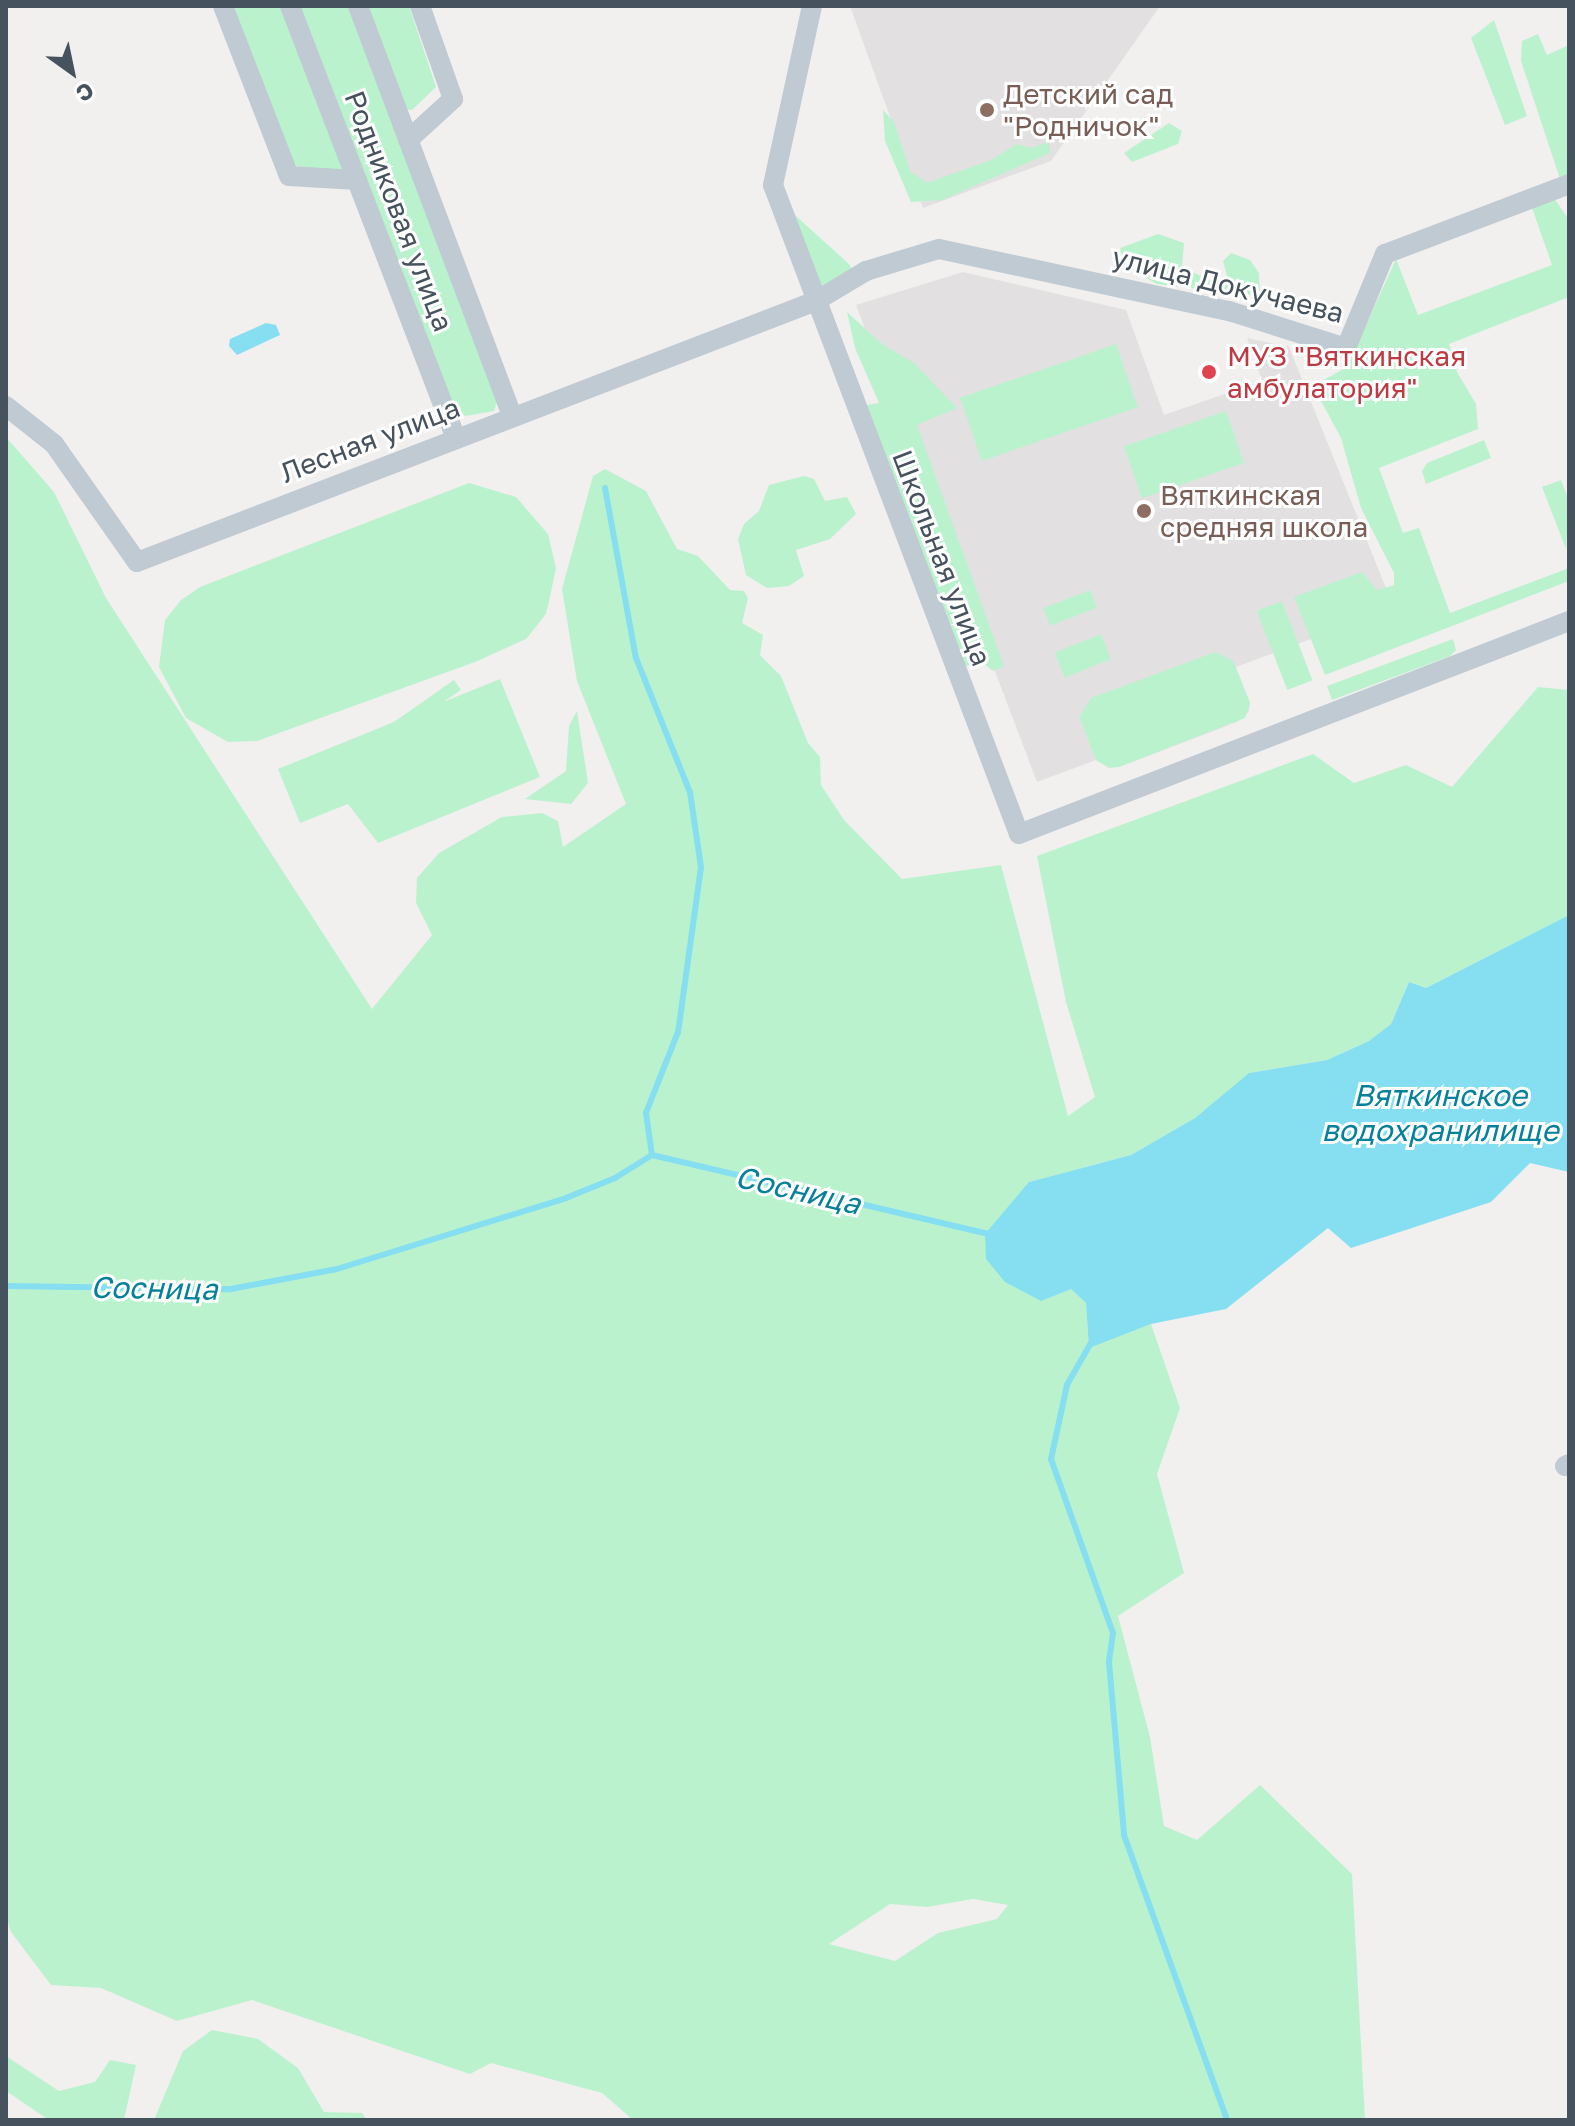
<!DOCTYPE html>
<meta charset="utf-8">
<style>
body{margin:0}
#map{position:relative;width:1575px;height:2126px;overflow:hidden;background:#f2efef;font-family:"Golos Text",sans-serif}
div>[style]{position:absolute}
.education>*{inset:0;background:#e3e0e1}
.green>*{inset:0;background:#bbf2ce;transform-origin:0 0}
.water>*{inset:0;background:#85dff1}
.stream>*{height:6px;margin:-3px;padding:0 3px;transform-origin:3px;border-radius:3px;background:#85dff1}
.street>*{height:20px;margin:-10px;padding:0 10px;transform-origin:10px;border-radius:10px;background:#bfcad2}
.dots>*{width:22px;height:22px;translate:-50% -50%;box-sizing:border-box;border:4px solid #fff;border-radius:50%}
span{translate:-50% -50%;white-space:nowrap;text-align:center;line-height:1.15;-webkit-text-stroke:6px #fff;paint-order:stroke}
.education-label{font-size:28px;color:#785e54}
.left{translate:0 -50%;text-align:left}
.street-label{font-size:28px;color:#46535e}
.health-label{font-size:28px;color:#be3a42}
.water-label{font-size:30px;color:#06819b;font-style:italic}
.frame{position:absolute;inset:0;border:8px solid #46535e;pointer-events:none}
.north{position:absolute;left:32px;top:32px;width:80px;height:80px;-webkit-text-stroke:6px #fff;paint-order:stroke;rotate:147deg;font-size:22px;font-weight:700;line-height:32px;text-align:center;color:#46535e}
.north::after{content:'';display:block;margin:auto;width:28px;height:36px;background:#46535e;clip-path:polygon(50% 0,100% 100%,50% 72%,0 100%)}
</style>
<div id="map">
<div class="education">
<div style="clip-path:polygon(850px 6px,1157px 6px,1158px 9px,1051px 161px,923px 208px)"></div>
<div style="clip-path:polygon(963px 272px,1126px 310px,1164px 415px,1262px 381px,1247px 338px,1289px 347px,1394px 608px,1236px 667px,1250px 703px,1249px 712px,1237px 722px,1119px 767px,1096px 760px,1037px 782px,856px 305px)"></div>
</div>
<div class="green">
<div style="clip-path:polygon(233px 6px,285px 6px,344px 163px,341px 169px,304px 171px,293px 163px)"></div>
<div style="clip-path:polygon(297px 6px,350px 6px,499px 395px,494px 411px,465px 416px,446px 399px)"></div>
<div style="clip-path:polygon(363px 6px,409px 6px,436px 87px,412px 110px,402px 109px)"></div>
<div style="clip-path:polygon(1494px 20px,1527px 116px,1505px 125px,1471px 38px)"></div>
<div style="clip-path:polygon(1538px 34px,1547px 55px,1569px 45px,1569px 176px,1560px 179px,1521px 61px,1522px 41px)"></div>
<div style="clip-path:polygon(883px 110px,894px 122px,910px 171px,927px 183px,991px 160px,1017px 144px,1031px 148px,1049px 142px,1050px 153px,942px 200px,911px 202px,885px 141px)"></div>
<div style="clip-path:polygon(1169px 123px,1182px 131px,1178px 144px,1132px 162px,1124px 153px)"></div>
<div style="clip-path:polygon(1554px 198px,1569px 220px,1569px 297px,1449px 344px,1457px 372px,1476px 404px,1478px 429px,1379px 468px,1403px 533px,1419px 528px,1450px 613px,1569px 568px,1569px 581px,1325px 675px,1294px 597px,1362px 572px,1377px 590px,1394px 585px,1394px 573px,1361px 508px,1341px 438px,1313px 386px,1347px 367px,1396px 259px,1418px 315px,1552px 265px,1531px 205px)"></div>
<div style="clip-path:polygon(786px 207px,849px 264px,852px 270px,819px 288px)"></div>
<div style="clip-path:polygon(1158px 234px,1184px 243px,1182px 267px,1210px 280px,1228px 279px,1223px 261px,1231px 253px,1250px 260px,1259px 273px,1260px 296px,1157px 284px,1124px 265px,1120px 248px)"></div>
<div style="clip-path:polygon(847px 312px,882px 344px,914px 363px,957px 408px,917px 425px,1004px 666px,993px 671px,982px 662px,963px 667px,866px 405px,879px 403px,855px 348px)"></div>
<div style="left:1116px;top:344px;width:67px;height:165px;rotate:71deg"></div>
<div style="left:1226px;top:411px;width:55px;height:108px;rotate:71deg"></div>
<div style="clip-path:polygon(evenodd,6px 437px,54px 492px,106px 598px,372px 1009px,432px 935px,416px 903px,417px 878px,439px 853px,502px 817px,542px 813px,558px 821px,563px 847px,626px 804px,577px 681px,562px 589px,593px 476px,605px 469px,646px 491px,677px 549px,698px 556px,730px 590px,744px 591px,748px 598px,742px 623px,763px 635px,760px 655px,781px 676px,808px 743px,820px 757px,821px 785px,844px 820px,902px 879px,1001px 865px,1068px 1116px,1095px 1097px,1066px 1002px,1037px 856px,1313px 754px,1354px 783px,1406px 765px,1452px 787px,1538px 687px,1569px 690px,1569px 915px,1426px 988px,1409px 982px,1391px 1024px,1369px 1041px,1327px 1060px,1250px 1073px,1195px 1118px,1131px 1155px,1029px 1182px,1071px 1289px,1086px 1303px,1089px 1347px,1151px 1324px,1180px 1408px,1157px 1474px,1184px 1573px,1118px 1616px,1150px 1737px,1164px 1826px,1197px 1840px,1260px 1785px,1352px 1874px,1365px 2120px,633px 2120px,602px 2093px,491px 2063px,470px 2074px,252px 2000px,177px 2021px,101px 1988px,51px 1985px,11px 1932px,6px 1916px,6px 437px,973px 1899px,1008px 1905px,997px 1919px,938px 1933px,895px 1961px,829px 1944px,890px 1904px,927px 1907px,973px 1899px)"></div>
<div style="clip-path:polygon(1484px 440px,1491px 458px,1426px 484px,1422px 471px,1427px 463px)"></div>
<div style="clip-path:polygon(804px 476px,814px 479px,825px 501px,847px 497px,856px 514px,830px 539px,796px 550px,804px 576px,789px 586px,767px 588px,746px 575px,738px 539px,744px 524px,759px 511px,769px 485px)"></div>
<div style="clip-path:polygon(1561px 480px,1569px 501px,1566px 549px,1542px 487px)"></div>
<div style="clip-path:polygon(469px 483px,516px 497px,548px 534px,556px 568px,550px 597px,546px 614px,526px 639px,475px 662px,257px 741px,228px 742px,186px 718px,159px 667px,165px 620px,181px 600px,200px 587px)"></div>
<div style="left:1090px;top:590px;width:19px;height:50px;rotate:69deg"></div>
<div style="left:1282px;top:601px;width:85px;height:27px;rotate:69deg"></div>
<div style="left:1101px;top:634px;width:27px;height:50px;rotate:68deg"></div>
<div style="clip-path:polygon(1453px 639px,1456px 650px,1450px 656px,1332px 700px,1327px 686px)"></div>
<div style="clip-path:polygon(1215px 652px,1233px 661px,1250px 703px,1245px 718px,1119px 767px,1109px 768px,1096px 760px,1079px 717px,1091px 698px)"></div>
<div style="clip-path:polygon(500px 679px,540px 777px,378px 843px,348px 804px,300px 823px,278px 769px)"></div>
<div style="left:454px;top:680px;width:12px;height:187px;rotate:55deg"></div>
<div style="clip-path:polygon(577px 711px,588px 783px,571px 804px,525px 799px,566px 771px,569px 726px)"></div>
<div style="clip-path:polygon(212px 2030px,258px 2039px,298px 2068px,324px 2112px,362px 2113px,367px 2120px,154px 2120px,183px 2051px)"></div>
<div style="clip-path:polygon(6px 2056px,59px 2091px,95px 2082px,110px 2060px,136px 2065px,124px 2120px,49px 2120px,6px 2091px)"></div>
</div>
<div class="water">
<div style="clip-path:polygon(266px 323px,276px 325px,280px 335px,237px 355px,229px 346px,230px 339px)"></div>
<div style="clip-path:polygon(1569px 915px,1569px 1172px,1530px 1163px,1491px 1202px,1351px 1248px,1328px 1228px,1226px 1309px,1151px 1324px,1089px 1348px,1086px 1303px,1071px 1289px,1041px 1301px,1005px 1282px,986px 1259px,985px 1234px,1029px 1182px,1131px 1155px,1195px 1118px,1249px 1073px,1327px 1060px,1369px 1041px,1391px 1024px,1409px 982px,1426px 988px)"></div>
</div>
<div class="stream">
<div style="left:605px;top:488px;width:173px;rotate:79.7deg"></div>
<div style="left:636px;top:658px;width:144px;rotate:68.1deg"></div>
<div style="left:690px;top:792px;width:76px;rotate:81.7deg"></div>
<div style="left:701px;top:867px;width:167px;rotate:97.9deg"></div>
<div style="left:678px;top:1032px;width:87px;rotate:111.6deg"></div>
<div style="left:646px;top:1113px;width:42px;rotate:81.9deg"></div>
<div style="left:6px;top:1286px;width:225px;rotate:0.8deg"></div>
<div style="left:231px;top:1289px;width:108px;rotate:-10.7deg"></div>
<div style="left:337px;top:1269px;width:240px;rotate:-17.2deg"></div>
<div style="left:566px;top:1198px;width:53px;rotate:-22.2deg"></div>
<div style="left:615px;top:1178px;width:44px;rotate:-31.9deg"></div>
<div style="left:652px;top:1155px;width:347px;rotate:13.2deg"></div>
<div style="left:1092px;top:1341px;width:51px;rotate:119.6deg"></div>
<div style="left:1067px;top:1385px;width:76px;rotate:102.2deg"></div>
<div style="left:1051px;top:1459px;width:185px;rotate:70.4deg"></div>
<div style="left:1113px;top:1633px;width:29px;rotate:98deg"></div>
<div style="left:1109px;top:1662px;width:174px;rotate:85deg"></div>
<div style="left:1124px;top:1835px;width:303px;rotate:70.1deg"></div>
</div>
<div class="street">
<div style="left:223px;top:6px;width:182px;rotate:68.8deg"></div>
<div style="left:289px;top:176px;width:68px;rotate:3.4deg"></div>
<div style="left:290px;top:6px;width:461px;rotate:69deg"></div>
<div style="left:358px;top:6px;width:437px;rotate:69.4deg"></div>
<div style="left:812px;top:6px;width:183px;rotate:102.3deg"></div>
<div style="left:773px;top:185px;width:694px;rotate:69.24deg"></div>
<div style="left:1019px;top:834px;width:590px;rotate:-21.17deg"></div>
<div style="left:408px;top:140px;width:61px;rotate:-42.3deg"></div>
<div style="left:453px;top:99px;width:99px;rotate:-109.5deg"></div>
<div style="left:6px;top:406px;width:61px;rotate:38.4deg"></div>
<div style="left:54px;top:444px;width:144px;rotate:54.9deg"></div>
<div style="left:137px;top:562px;width:727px;rotate:-21.03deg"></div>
<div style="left:816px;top:301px;width:58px;rotate:-31deg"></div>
<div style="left:866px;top:271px;width:76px;rotate:-16.8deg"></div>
<div style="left:939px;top:249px;width:297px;rotate:12.1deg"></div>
<div style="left:1229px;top:311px;width:123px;rotate:17.5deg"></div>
<div style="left:1346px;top:348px;width:102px;rotate:-67.5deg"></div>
<div style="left:1385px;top:254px;width:197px;rotate:-20.8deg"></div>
<div style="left:1565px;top:1466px;width:4px;rotate:-27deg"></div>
</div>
<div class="dots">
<div style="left:987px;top:110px;background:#8d6e63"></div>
<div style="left:1209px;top:372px;background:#e0444e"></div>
<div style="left:1144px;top:511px;background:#8d6e63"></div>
</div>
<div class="education-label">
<span class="left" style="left:1003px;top:110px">Детский сад<br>"Родничок"</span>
<span class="left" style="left:1160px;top:511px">Вяткинская<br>средняя школа</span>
</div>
<div class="street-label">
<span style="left:399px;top:211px;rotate:69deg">Родниковая улица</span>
<span style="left:1228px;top:285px;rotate:14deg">улица Докучаева</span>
<span style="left:370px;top:440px;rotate:-21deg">Лесная улица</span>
<span style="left:942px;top:558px;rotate:69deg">Школьная улица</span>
</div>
<div class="health-label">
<span class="left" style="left:1227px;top:372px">МУЗ "Вяткинская<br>амбулатория"</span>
</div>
<div class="water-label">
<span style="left:1440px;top:1112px">Вяткинское<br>водохранилище</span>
<span style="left:798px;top:1190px;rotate:13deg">Сосница</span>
<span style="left:154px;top:1288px;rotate:1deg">Сосница</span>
</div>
<div class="frame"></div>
<div class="north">С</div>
</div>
